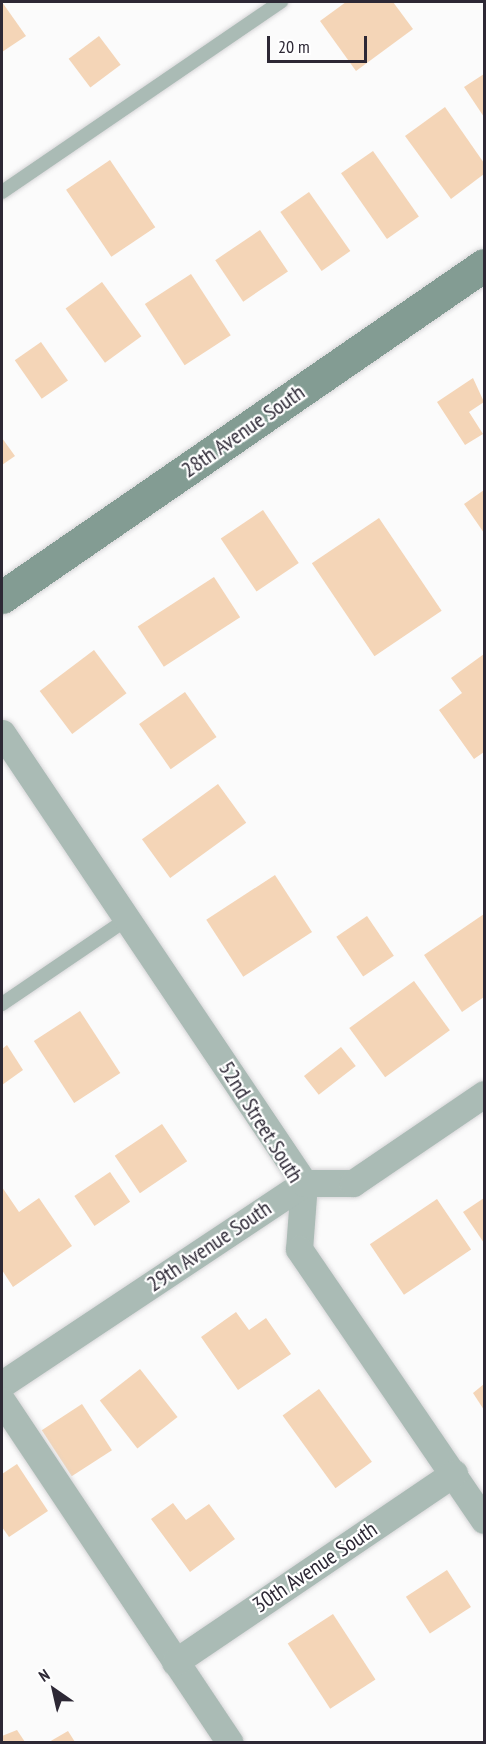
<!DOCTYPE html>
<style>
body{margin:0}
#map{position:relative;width:486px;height:1744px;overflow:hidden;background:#fbfbfb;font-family:"PT Sans Narrow",sans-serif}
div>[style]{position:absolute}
.building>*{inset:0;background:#f4d5b7;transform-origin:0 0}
.roads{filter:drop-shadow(0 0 2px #d6d5d7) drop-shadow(0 0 2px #d6d5d7)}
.lane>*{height:14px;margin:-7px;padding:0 7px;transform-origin:7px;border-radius:7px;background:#aabbb5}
.street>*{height:27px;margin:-13.5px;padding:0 13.5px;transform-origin:13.5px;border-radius:13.5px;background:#aabbb5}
.secondary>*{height:33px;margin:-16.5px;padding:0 16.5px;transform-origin:16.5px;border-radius:16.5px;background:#839c93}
span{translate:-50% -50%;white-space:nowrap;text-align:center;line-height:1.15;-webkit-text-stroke:4.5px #fff;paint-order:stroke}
.street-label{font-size:22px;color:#2d2835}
.frame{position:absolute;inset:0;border:3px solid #2d2835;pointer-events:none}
.north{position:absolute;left:24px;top:1660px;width:60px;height:60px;-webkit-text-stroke:4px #fff;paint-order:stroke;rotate:326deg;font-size:16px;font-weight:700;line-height:24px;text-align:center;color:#2d2835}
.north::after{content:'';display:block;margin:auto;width:21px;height:27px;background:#2d2835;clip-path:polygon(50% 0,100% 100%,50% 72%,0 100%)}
.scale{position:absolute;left:267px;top:36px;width:100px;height:27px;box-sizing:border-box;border:3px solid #2d2835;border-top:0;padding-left:8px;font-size:18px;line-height:21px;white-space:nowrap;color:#2d2835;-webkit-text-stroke:4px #fff;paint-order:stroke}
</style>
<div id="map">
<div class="building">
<div style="clip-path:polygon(2px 2px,26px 36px,2px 52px)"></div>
<div style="clip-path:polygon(346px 2px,393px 2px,413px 29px,356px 71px,320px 21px)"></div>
<div style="left:99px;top:36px;width:36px;height:38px;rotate:53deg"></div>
<div style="clip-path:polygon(484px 74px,484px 117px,464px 87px)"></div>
<div style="clip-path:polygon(445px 107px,484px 163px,484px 174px,451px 199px,405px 136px)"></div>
<div style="left:373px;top:151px;width:80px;height:39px;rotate:55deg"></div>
<div style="left:110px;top:160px;width:81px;height:53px;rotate:56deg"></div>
<div style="left:309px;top:192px;width:72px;height:35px;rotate:55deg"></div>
<div style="left:260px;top:230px;width:50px;height:54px;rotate:56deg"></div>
<div style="left:191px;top:274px;width:73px;height:55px;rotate:57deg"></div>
<div style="left:102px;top:282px;width:67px;height:45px;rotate:54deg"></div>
<div style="left:41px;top:342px;width:47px;height:32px;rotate:55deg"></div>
<div style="clip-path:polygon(473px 378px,484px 402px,469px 412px,483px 434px,465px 445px,437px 402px)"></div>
<div style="clip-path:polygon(2px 438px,15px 456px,2px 465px)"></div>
<div style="clip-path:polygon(484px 490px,484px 533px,464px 504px)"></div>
<div style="left:263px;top:510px;width:64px;height:51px;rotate:56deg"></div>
<div style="left:379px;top:518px;width:112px;height:81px;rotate:56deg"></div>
<div style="left:214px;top:577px;width:48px;height:91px;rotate:57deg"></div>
<div style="left:94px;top:650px;width:54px;height:68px;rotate:53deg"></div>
<div style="clip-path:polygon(484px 654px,484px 752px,474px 759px,439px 710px,462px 693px,451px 678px)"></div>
<div style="left:185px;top:692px;width:55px;height:56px;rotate:55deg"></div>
<div style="left:218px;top:784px;width:48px;height:94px;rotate:54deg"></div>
<div style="left:275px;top:875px;width:68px;height:82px;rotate:57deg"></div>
<div style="clip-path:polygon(484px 914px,484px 997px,462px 1012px,424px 955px)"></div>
<div style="left:367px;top:916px;width:48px;height:37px;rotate:56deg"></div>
<div style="left:414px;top:981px;width:61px;height:80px;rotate:54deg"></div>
<div style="left:80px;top:1011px;width:74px;height:55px;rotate:57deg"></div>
<div style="clip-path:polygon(7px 1045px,23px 1070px,2px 1085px,2px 1049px)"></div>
<div style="left:341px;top:1047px;width:24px;height:47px;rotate:52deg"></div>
<div style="left:162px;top:1124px;width:45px;height:57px;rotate:56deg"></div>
<div style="left:110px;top:1172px;width:36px;height:43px;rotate:56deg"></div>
<div style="clip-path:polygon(2px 1187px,19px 1212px,39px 1198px,72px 1246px,13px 1287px,2px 1270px)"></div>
<div style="clip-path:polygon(484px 1198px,484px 1243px,463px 1212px)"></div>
<div style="left:437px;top:1199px;width:61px;height:81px;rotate:56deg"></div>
<div style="clip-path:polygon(236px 1312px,249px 1330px,266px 1318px,291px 1354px,238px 1390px,201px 1337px)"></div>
<div style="left:140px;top:1369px;width:61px;height:51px;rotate:52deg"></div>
<div style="clip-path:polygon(484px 1384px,484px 1410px,473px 1393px)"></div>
<div style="left:319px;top:1389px;width:90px;height:45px;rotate:54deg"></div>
<div style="left:82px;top:1404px;width:55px;height:48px;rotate:57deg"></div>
<div style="clip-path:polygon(17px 1464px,48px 1511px,9px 1537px,2px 1527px,2px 1474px)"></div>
<div style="clip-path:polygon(173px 1503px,186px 1520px,209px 1504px,235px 1539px,190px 1572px,151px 1519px)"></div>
<div style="left:447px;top:1570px;width:44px;height:49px;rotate:57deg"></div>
<div style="left:333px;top:1614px;width:78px;height:54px;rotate:57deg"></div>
<div style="clip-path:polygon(17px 1730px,25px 1742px,2px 1742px,2px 1736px)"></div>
<div style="clip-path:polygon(68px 1731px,75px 1742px,49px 1742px)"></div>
</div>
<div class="roads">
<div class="lane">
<div style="left:2px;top:192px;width:338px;rotate:-34.3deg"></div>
<div style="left:2px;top:1004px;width:151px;rotate:-34.2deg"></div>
</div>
<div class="street">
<div style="left:2px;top:733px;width:542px;rotate:56.13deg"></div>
<div style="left:304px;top:1183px;width:66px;rotate:94.3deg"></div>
<div style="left:299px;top:1249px;width:328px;rotate:55.7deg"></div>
<div style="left:2px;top:1384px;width:363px;rotate:-33.6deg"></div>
<div style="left:304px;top:1183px;width:49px"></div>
<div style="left:353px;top:1183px;width:158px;rotate:-34.2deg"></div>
<div style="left:2px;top:1401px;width:410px;rotate:56.3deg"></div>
<div style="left:175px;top:1662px;width:337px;rotate:-34.1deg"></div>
</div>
<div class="secondary">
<div style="left:2px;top:597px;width:585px;rotate:-34.56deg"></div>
</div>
</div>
<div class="street-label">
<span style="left:243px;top:431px;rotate:-35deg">28th Avenue South</span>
<span style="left:261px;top:1122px;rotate:58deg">52nd Street South</span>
<span style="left:209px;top:1246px;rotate:-34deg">29th Avenue South</span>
<span style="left:315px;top:1567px;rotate:-34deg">30th Avenue South</span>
</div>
<div class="frame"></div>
<div class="north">N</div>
<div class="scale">20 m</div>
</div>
